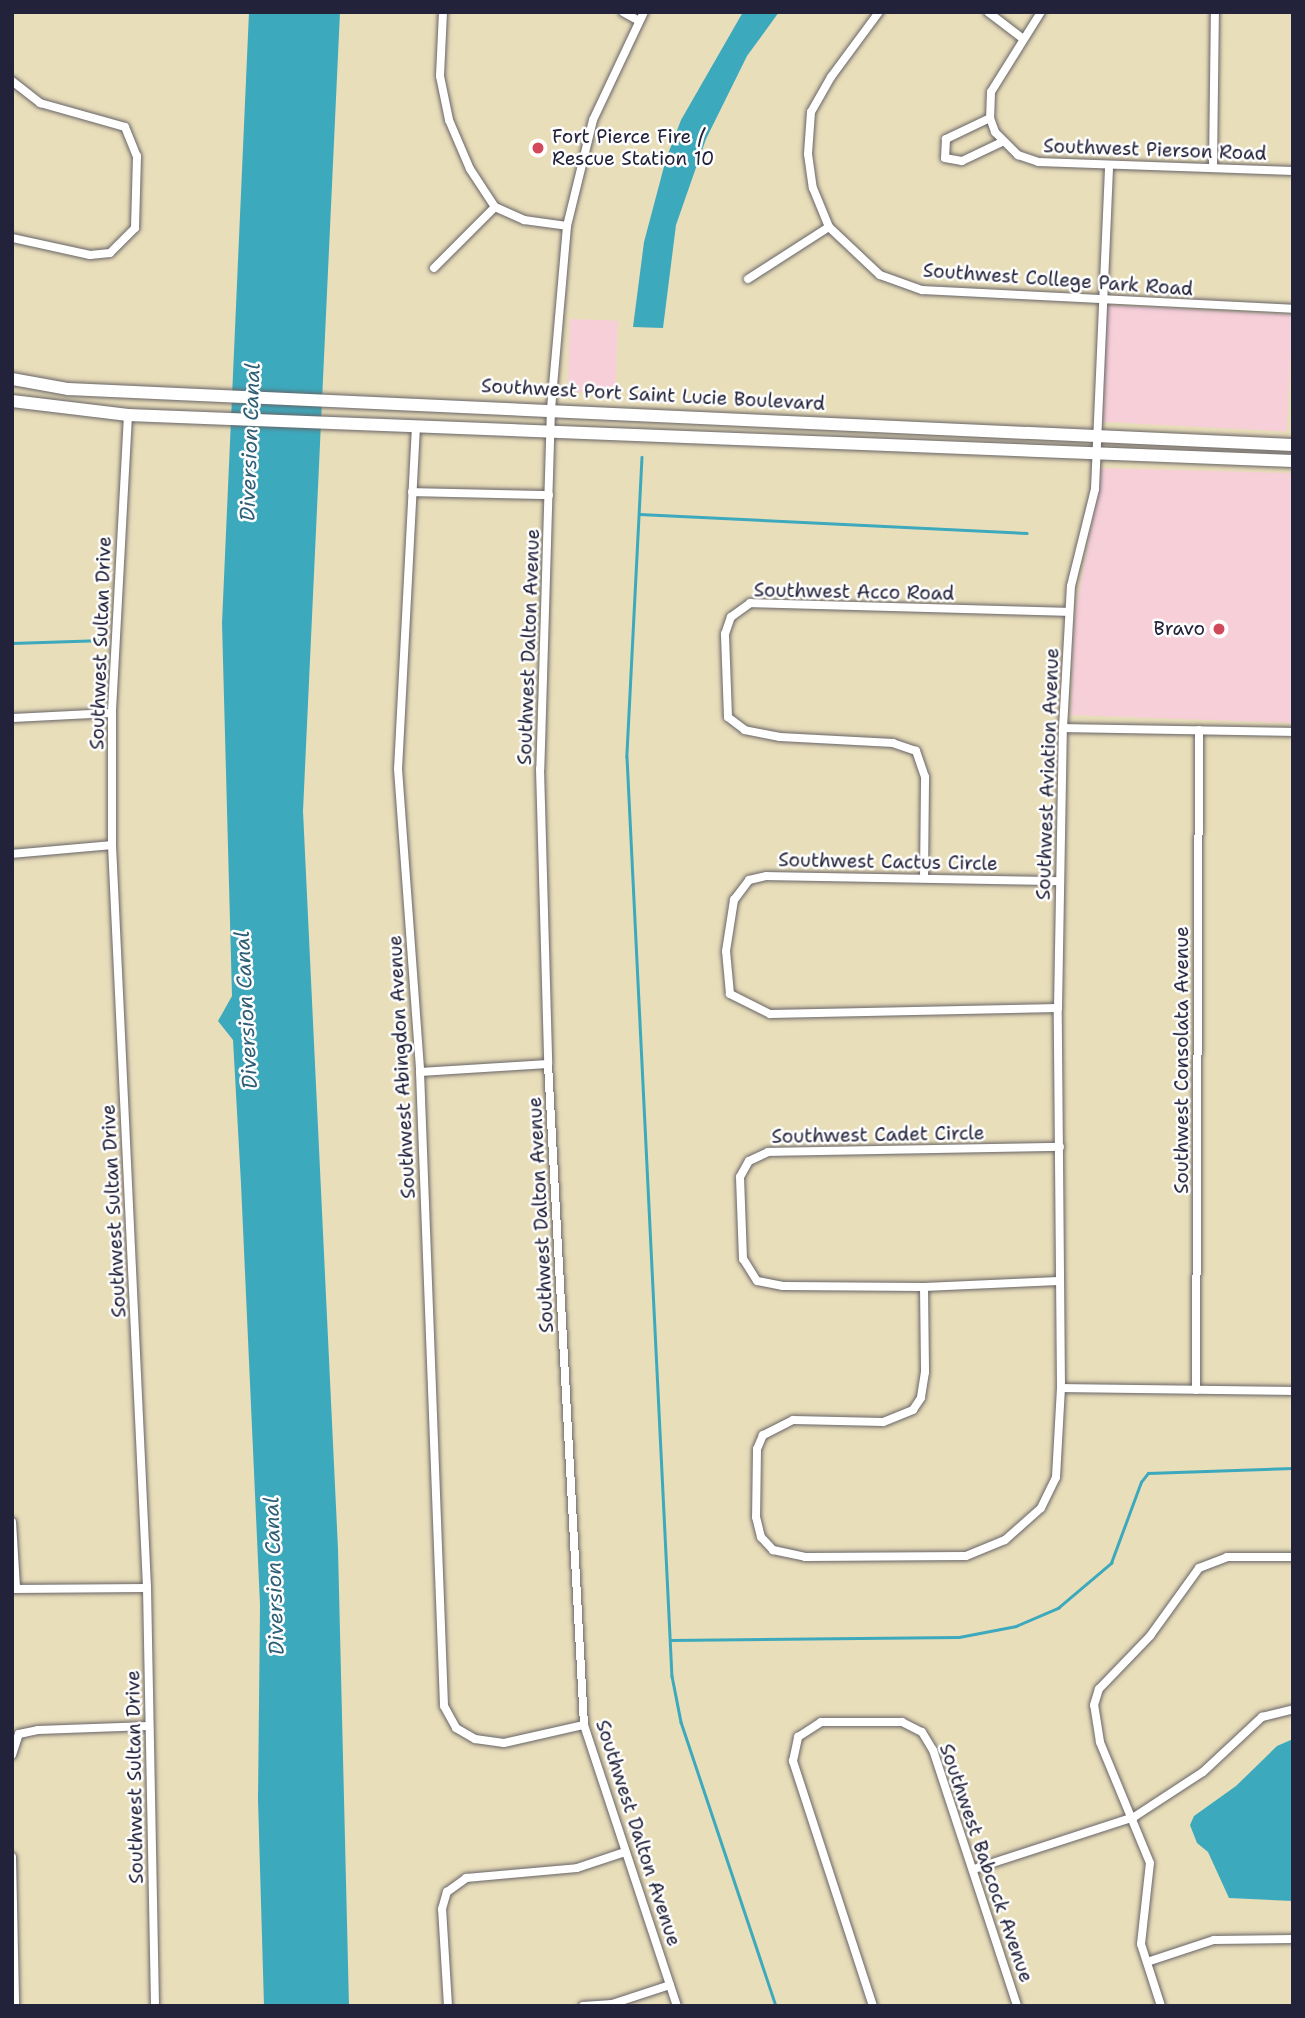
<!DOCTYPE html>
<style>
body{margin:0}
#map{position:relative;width:1305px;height:2018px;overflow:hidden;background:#e9deba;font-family:"Shantell Sans",sans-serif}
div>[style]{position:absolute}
.built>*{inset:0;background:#f6cfd9;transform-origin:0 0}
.water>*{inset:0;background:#3da9bd}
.stream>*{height:2.5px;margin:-1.25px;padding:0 1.25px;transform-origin:1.25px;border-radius:1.25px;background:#3da9bd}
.roads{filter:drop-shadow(0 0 2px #686467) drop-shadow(0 0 2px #686467)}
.street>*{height:8px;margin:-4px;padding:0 4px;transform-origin:4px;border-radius:4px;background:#fff}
.primary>*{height:12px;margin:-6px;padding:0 6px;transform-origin:6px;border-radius:6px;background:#fff}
.dots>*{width:19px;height:19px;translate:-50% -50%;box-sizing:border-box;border:4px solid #fff;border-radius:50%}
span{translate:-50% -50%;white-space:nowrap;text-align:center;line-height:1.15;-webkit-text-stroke:5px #fff;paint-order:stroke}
.poi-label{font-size:19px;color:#22223b}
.left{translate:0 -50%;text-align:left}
.right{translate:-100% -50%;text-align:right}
.street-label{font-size:19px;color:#22223b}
.water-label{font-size:21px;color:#2e5f76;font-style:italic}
.frame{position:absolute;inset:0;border:14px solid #22223b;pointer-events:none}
</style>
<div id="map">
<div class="built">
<div style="left:1107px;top:305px;width:186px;height:117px;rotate:3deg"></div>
<div style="left:570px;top:319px;width:48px;height:73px;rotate:2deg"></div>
<div style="clip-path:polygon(1102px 468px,1293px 473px,1293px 723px,1071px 715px,1074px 620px)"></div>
</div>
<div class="water">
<div style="clip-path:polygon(249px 12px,340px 12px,303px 811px,338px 1549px,349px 2006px,264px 2006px,258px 1800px,260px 1605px,241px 1184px,233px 1040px,218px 1021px,232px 996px,222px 623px)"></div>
<div style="clip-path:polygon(743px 12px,779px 12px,747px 56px,706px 139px,676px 225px,663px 328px,633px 327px,644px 242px,666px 159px,681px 120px)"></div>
<div style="clip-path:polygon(1293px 1739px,1293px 1901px,1229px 1898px,1208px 1852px,1197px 1843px,1190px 1825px,1194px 1816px,1236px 1786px,1277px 1746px)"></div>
</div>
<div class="stream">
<div style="left:642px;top:457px;width:300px;rotate:92.9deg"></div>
<div style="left:627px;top:757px;width:920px;rotate:87.2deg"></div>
<div style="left:672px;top:1676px;width:47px;rotate:78.9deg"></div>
<div style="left:681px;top:1722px;width:299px;rotate:71.5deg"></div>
<div style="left:639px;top:514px;width:388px;rotate:2.8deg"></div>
<div style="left:12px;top:643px;width:92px;rotate:-1.9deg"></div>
<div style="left:670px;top:1640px;width:289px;rotate:-0.6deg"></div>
<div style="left:959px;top:1637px;width:58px;rotate:-10.9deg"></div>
<div style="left:1016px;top:1626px;width:46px;rotate:-23.2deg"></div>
<div style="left:1058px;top:1608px;width:70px;rotate:-40.3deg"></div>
<div style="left:1111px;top:1563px;width:86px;rotate:-69.7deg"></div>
<div style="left:1141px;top:1482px;width:11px;rotate:-52deg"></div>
<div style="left:1148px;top:1473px;width:145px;rotate:-2deg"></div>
</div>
<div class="roads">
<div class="street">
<div style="left:443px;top:12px;width:64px;rotate:92.7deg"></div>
<div style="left:440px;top:76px;width:45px;rotate:78.4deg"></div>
<div style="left:449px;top:120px;width:53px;rotate:66.8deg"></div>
<div style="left:470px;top:169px;width:45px;rotate:56.7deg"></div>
<div style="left:495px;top:207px;width:32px;rotate:24deg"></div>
<div style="left:524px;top:220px;width:43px;rotate:7.9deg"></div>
<div style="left:623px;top:12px;width:18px;rotate:29deg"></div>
<div style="left:644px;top:12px;width:119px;rotate:115.3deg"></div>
<div style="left:593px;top:120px;width:109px;rotate:103.8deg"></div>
<div style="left:567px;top:226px;width:183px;rotate:95deg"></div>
<div style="left:551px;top:408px;width:361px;rotate:91.7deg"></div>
<div style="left:540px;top:769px;width:295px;rotate:88.4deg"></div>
<div style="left:548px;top:1064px;width:662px;rotate:86.88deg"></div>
<div style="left:584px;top:1725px;width:296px;rotate:71.7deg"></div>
<div style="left:879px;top:12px;width:81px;rotate:126.4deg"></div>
<div style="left:831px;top:77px;width:40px;rotate:119.7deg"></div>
<div style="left:811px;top:112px;width:42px;rotate:94.1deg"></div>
<div style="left:808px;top:154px;width:34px;rotate:82deg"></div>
<div style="left:813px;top:188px;width:42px;rotate:67.7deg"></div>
<div style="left:829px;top:227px;width:70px;rotate:43.3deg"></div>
<div style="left:880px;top:275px;width:45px;rotate:19.7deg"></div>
<div style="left:922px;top:290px;width:371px;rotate:2.9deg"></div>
<div style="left:988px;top:12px;width:43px;rotate:37.4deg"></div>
<div style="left:1041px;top:12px;width:94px;rotate:122deg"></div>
<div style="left:991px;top:92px;width:26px;rotate:92deg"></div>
<div style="left:990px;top:118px;width:15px;rotate:70deg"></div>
<div style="left:995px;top:132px;width:33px;rotate:45deg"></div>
<div style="left:1018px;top:155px;width:21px;rotate:19deg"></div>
<div style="left:1038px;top:162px;width:255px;rotate:2deg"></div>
<div style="left:12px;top:81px;width:36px;rotate:38deg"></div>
<div style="left:40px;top:103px;width:88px;rotate:15.8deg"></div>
<div style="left:125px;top:127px;width:31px;rotate:68deg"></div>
<div style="left:137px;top:156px;width:72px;rotate:91.6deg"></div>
<div style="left:135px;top:228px;width:35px;rotate:135deg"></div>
<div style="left:110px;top:253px;width:20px;rotate:174deg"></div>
<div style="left:90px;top:255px;width:80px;rotate:-167.7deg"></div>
<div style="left:990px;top:118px;width:49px;rotate:154.5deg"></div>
<div style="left:946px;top:139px;width:19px;rotate:93deg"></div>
<div style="left:945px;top:158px;width:17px;rotate:10deg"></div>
<div style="left:962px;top:161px;width:44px;rotate:-25.4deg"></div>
<div style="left:1213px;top:167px;width:155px;rotate:-89.3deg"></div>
<div style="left:434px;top:268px;width:86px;rotate:-45deg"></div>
<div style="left:748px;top:279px;width:96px;rotate:-32.7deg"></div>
<div style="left:128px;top:415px;width:298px;rotate:93.1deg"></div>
<div style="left:112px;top:713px;width:132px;rotate:90deg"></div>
<div style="left:112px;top:845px;width:744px;rotate:87.3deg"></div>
<div style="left:147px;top:1588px;width:418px;rotate:88.9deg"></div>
<div style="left:416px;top:426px;width:343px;rotate:93deg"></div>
<div style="left:398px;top:769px;width:304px;rotate:85.8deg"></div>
<div style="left:420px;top:1072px;width:634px;rotate:87.83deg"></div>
<div style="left:444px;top:1706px;width:25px;rotate:61deg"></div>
<div style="left:456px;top:1728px;width:22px;rotate:30deg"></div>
<div style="left:475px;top:1739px;width:29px;rotate:8deg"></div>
<div style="left:504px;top:1743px;width:82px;rotate:-12.7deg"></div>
<div style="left:412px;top:492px;width:137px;rotate:1.3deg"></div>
<div style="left:12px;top:718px;width:100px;rotate:-2.9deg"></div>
<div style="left:1063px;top:728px;width:230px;rotate:1deg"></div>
<div style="left:12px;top:854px;width:100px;rotate:-5.1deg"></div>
<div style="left:924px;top:877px;width:100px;rotate:-89.4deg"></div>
<div style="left:925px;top:777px;width:28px;rotate:-109deg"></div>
<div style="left:916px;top:751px;width:24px;rotate:-161deg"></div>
<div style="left:893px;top:743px;width:113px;rotate:-177deg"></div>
<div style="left:780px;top:737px;width:36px;rotate:-169deg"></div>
<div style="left:745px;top:730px;width:21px;rotate:-143deg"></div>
<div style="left:728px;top:717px;width:83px;rotate:-92.1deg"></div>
<div style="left:725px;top:634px;width:18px;rotate:-71deg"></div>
<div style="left:731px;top:617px;width:24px;rotate:-36deg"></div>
<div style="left:750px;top:603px;width:319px;rotate:1.6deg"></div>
<div style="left:1058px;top:1008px;width:288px;rotate:178.8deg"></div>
<div style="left:770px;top:1014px;width:45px;rotate:-153.4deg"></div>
<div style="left:730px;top:994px;width:43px;rotate:-95.3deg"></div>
<div style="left:726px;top:951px;width:52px;rotate:-81.1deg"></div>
<div style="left:734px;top:900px;width:25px;rotate:-53deg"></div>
<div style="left:749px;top:880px;width:18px;rotate:-13deg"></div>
<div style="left:767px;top:876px;width:293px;rotate:1deg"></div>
<div style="left:420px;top:1072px;width:128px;rotate:-3.6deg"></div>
<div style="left:1058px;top:1281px;width:134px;rotate:177.4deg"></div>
<div style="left:924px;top:1287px;width:141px;rotate:-179.6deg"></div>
<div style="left:783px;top:1286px;width:26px;rotate:-169deg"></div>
<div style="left:757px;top:1281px;width:26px;rotate:-122deg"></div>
<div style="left:743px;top:1259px;width:82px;rotate:-92.1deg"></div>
<div style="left:740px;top:1177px;width:18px;rotate:-61deg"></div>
<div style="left:749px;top:1161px;width:21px;rotate:-25deg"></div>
<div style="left:768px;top:1152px;width:292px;rotate:-1deg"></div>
<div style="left:924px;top:1287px;width:85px;rotate:89.3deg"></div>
<div style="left:925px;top:1372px;width:26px;rotate:99deg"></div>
<div style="left:921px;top:1398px;width:14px;rotate:124deg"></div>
<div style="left:913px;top:1410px;width:32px;rotate:158deg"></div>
<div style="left:883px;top:1422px;width:90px;rotate:-178.7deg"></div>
<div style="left:793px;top:1420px;width:34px;rotate:153deg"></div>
<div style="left:763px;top:1435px;width:15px;rotate:113deg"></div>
<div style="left:757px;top:1449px;width:68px;rotate:90.8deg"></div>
<div style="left:756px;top:1517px;width:21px;rotate:76deg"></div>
<div style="left:761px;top:1537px;width:18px;rotate:47deg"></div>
<div style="left:773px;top:1550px;width:33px;rotate:12deg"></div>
<div style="left:805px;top:1557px;width:161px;rotate:-0.4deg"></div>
<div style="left:966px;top:1556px;width:42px;rotate:-22.3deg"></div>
<div style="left:1005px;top:1540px;width:48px;rotate:-41.6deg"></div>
<div style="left:1041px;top:1508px;width:34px;rotate:-64deg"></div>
<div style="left:1056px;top:1477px;width:89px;rotate:-86.8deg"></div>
<div style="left:1061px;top:1388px;width:380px;rotate:-90.5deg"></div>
<div style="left:1058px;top:1008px;width:280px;rotate:-89deg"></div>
<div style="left:1063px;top:728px;width:142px;rotate:-86.8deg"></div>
<div style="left:1071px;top:586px;width:100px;rotate:-76.1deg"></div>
<div style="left:1095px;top:489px;width:323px;rotate:-87.5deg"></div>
<div style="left:1061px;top:1388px;width:232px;rotate:0.7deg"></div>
<div style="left:1196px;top:1390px;width:660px;rotate:-89.74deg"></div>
<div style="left:12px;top:1522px;width:66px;rotate:86.5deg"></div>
<div style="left:12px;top:1589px;width:135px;rotate:-0.4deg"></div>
<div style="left:12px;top:1755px;width:22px;rotate:-72deg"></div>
<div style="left:19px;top:1734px;width:19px;rotate:-12deg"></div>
<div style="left:38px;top:1730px;width:111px;rotate:-2.1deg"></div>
<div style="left:12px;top:1857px;width:149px;rotate:88.8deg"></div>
<div style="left:974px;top:1869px;width:168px;rotate:-18deg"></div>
<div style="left:1134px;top:1817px;width:82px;rotate:-33.1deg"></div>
<div style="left:1203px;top:1772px;width:81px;rotate:-43deg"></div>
<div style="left:1262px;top:1717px;width:32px;rotate:-14deg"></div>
<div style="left:1147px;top:1962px;width:71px;rotate:-18.2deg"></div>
<div style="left:1214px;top:1940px;width:79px;rotate:-0.7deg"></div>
<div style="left:448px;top:2006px;width:97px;rotate:-93.5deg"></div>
<div style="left:442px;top:1909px;width:18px;rotate:-74deg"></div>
<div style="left:447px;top:1892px;width:24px;rotate:-36deg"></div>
<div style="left:466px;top:1878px;width:111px;rotate:-5.1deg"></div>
<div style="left:577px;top:1868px;width:51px;rotate:-18.4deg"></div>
<div style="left:583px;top:2006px;width:29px;rotate:-4deg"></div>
<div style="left:612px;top:2004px;width:61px;rotate:-18.1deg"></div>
<div style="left:873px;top:2006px;width:258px;rotate:-108.1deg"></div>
<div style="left:793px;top:1761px;width:25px;rotate:-78deg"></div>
<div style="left:798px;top:1737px;width:27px;rotate:-33deg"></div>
<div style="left:821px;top:1722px;width:81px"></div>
<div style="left:902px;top:1722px;width:22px;rotate:27deg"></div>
<div style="left:922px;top:1732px;width:21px;rotate:59deg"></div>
<div style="left:933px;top:1750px;width:269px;rotate:71.8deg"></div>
<div style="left:1161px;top:2006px;width:65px;rotate:-107.9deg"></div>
<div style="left:1141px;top:1944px;width:81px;rotate:-83.7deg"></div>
<div style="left:1150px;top:1863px;width:131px;rotate:-112.5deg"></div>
<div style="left:1100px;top:1742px;width:37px;rotate:-99deg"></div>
<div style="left:1094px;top:1705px;width:17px;rotate:-73deg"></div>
<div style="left:1099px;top:1689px;width:74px;rotate:-46.1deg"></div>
<div style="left:1150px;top:1636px;width:84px;rotate:-54.2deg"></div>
<div style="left:1199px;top:1568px;width:30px;rotate:-21deg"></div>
<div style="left:1227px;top:1557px;width:66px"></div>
</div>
<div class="primary">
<div style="left:12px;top:379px;width:57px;rotate:10.1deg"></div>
<div style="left:68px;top:389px;width:1226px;rotate:2.62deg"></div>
<div style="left:12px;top:401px;width:117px;rotate:6.9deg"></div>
<div style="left:128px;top:415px;width:1166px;rotate:2.26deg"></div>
</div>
</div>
<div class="dots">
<div style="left:538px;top:148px;background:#d1495b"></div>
<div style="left:1219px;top:629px;background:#d1495b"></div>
</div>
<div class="poi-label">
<span class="left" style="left:552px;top:148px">Fort Pierce Fire /<br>Rescue Station 10</span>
<span class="right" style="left:1205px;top:629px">Bravo</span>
</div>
<div class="street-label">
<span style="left:1155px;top:150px;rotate:2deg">Southwest Pierson Road</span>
<span style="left:1058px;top:280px;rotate:4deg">Southwest College Park Road</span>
<span style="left:653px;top:395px;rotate:3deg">Southwest Port Saint Lucie Boulevard</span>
<span style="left:854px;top:592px;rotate:1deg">Southwest Acco Road</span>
<span style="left:101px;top:643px;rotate:-88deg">Southwest Sultan Drive</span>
<span style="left:529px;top:647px;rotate:-88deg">Southwest Dalton Avenue</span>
<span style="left:1048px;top:774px;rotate:-88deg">Southwest Aviation Avenue</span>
<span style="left:888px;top:862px;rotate:1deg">Southwest Cactus Circle</span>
<span style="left:1182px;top:1060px;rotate:-90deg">Southwest Consolata Avenue</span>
<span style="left:402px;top:1067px;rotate:-93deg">Southwest Abingdon Avenue</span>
<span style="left:878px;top:1135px;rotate:-1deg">Southwest Cadet Circle</span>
<span style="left:114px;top:1211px;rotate:-93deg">Southwest Sultan Drive</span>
<span style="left:541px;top:1215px;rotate:-93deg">Southwest Dalton Avenue</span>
<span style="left:135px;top:1777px;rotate:-91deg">Southwest Sultan Drive</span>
<span style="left:638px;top:1833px;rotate:72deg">Southwest Dalton Avenue</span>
<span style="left:986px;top:1863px;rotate:71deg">Southwest Babcock Avenue</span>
</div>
<div class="water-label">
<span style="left:250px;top:442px;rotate:-88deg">Diversion Canal</span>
<span style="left:246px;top:1010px;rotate:-93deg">Diversion Canal</span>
<span style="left:274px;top:1576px;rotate:-92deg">Diversion Canal</span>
</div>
<div class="frame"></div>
</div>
